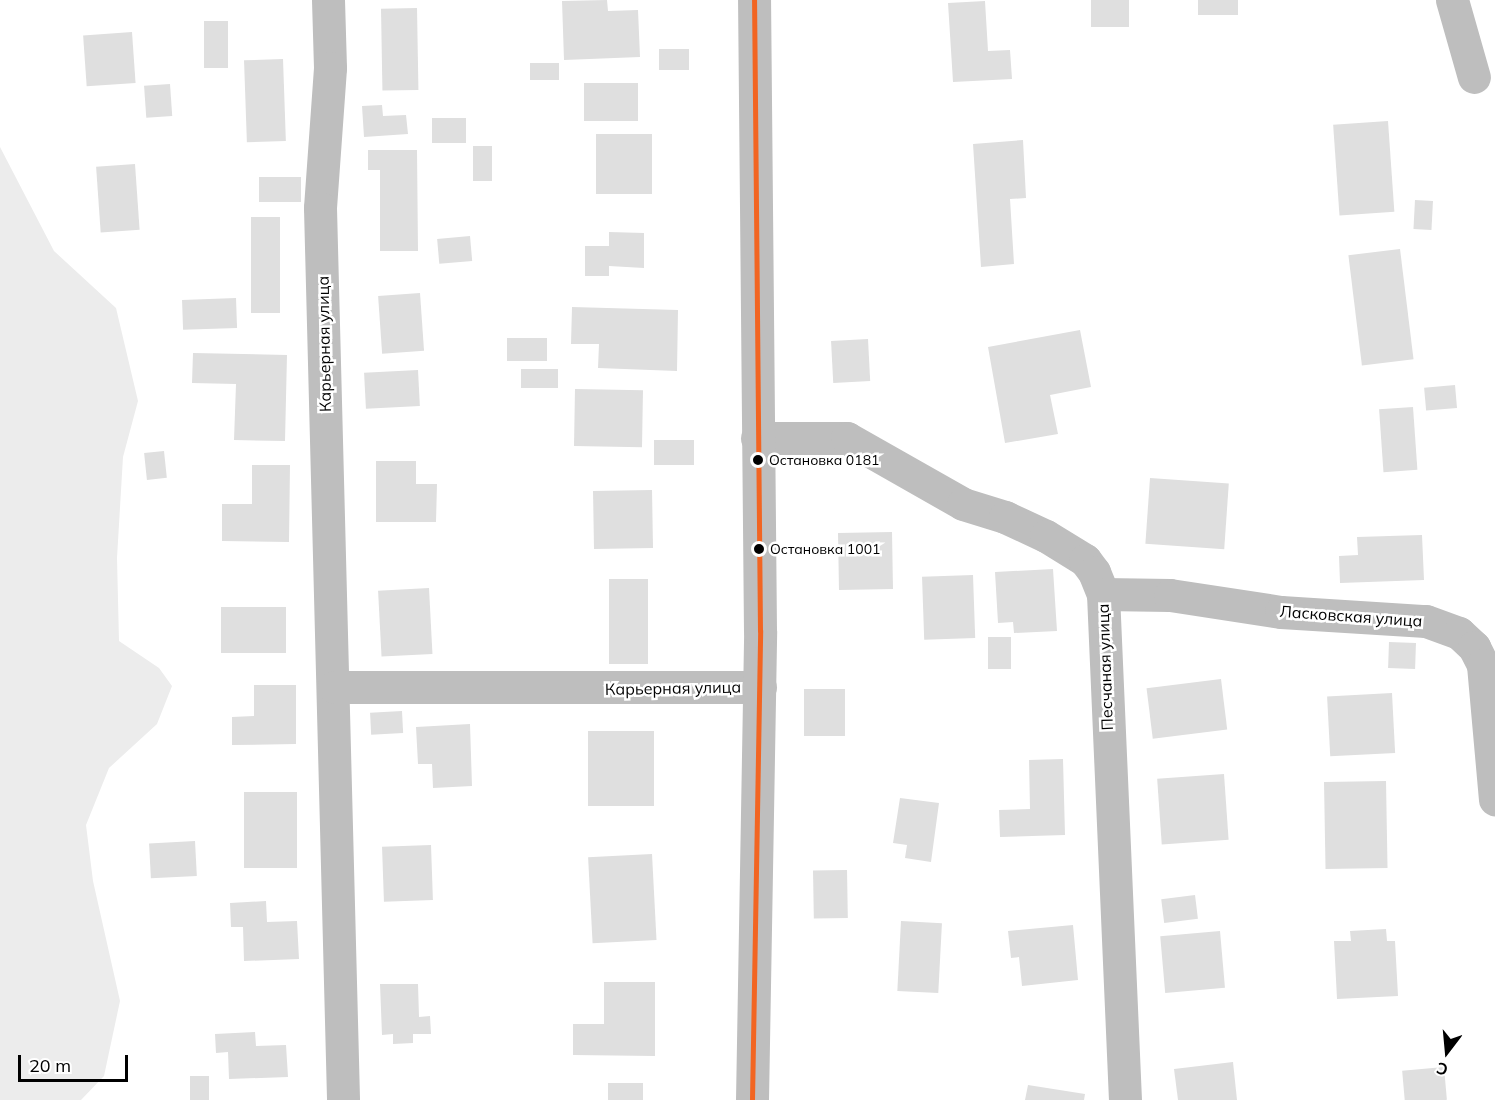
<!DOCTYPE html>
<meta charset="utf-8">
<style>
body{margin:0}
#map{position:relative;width:1495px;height:1100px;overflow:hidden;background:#fff;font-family:Mulish,sans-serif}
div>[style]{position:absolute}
.green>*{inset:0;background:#ececec}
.building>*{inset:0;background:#dfdfdf;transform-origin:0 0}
.street>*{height:33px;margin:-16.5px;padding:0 16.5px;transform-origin:16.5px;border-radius:16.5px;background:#bebebe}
.bus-1>*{height:4.5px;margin:-2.25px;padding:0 2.25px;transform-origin:2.25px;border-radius:2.25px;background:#f26522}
.dots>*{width:16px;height:16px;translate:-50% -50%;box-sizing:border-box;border:3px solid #fff;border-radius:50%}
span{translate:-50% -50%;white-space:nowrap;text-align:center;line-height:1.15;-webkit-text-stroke:5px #fff;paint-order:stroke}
.bus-label{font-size:14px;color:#000}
.left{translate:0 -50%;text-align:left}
.street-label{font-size:16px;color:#000}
.north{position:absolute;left:1417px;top:1022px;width:60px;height:60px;-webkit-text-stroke:4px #fff;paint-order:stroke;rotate:196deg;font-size:16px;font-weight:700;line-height:24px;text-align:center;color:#000}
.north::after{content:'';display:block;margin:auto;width:21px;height:27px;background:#000;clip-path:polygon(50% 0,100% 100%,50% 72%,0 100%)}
.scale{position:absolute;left:18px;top:1055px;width:110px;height:27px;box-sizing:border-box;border:3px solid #000;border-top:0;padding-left:8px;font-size:18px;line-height:21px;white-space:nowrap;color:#000;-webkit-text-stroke:4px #fff;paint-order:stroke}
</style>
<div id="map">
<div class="green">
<div style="clip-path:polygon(0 147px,54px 251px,116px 308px,138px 401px,123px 457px,117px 558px,119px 641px,159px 668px,172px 686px,157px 724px,109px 768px,86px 825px,93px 881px,120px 1001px,104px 1076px,81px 1100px,0 1100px)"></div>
</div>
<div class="building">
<div style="clip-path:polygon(607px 0,608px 11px,638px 10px,640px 57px,564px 60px,562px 1px)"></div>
<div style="left:1091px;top:0;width:38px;height:27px"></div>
<div style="left:1198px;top:0;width:40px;height:15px"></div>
<div style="clip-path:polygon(985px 1px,988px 51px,1010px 50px,1012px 79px,953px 82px,948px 3px)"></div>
<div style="left:417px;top:8px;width:82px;height:36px;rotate:89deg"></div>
<div style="left:204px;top:21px;width:24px;height:47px"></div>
<div style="left:132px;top:32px;width:51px;height:49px;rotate:86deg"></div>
<div style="left:659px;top:49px;width:30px;height:21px"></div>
<div style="left:283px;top:59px;width:82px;height:39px;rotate:88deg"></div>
<div style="left:530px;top:63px;width:29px;height:17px"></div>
<div style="left:584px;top:83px;width:54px;height:38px"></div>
<div style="left:170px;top:84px;width:32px;height:26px;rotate:86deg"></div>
<div style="clip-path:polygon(382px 105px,383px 116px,406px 115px,408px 134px,364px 137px,362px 106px)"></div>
<div style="left:432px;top:118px;width:34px;height:25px"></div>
<div style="left:1388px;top:121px;width:91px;height:55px;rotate:86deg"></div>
<div style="left:652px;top:134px;width:60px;height:56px;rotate:90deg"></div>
<div style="clip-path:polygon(1023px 140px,1026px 198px,1010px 199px,1014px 264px,981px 267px,973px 144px)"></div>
<div style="left:473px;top:146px;width:19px;height:35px"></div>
<div style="clip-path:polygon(368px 150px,417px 150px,418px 251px,380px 251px,380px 170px,368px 170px)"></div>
<div style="left:135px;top:164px;width:66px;height:39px;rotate:86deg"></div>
<div style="left:259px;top:177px;width:42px;height:25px"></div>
<div style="left:1415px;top:200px;width:18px;height:29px;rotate:3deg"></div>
<div style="left:280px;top:217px;width:96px;height:29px;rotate:90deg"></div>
<div style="clip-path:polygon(609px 232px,644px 233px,644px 268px,609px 266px,609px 276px,585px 276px,585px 246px,609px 246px)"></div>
<div style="left:470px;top:236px;width:25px;height:33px;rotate:85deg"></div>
<div style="left:1400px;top:249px;width:111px;height:52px;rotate:83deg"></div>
<div style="left:420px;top:293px;width:58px;height:42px;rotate:86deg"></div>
<div style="left:236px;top:298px;width:30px;height:54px;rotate:88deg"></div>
<div style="clip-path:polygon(572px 307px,678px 310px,677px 371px,598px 368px,599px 344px,571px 344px)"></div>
<div style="clip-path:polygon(1080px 330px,1091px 387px,1050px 395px,1058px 434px,1005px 443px,988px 347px)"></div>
<div style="left:547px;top:338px;width:23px;height:40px;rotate:90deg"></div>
<div style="left:868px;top:339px;width:42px;height:37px;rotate:87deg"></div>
<div style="clip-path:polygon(193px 353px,287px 355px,285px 441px,234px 440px,236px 384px,192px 383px)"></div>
<div style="left:521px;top:369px;width:37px;height:19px"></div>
<div style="left:418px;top:370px;width:36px;height:54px;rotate:87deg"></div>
<div style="left:1455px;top:385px;width:23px;height:31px;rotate:85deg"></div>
<div style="left:575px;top:389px;width:68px;height:57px;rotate:1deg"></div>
<div style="left:1413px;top:407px;width:63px;height:34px;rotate:86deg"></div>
<div style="left:654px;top:440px;width:40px;height:25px"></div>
<div style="left:164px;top:451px;width:27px;height:20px;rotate:84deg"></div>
<div style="clip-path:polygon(376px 461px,416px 461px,416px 484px,437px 484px,436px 522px,376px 522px)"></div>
<div style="clip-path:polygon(252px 465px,290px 465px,289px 542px,222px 541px,222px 504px,252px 504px)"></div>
<div style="left:1150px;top:478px;width:79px;height:66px;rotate:4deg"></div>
<div style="left:652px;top:490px;width:58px;height:59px;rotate:89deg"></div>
<div style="left:892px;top:532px;width:57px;height:54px;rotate:89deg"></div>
<div style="clip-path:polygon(1422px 535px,1424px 580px,1340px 583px,1339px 556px,1358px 555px,1357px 537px)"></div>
<div style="clip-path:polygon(1053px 569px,1057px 631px,1014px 633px,1013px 622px,998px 623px,995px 572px)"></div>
<div style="left:973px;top:575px;width:63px;height:51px;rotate:88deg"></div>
<div style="left:609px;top:579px;width:39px;height:85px"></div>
<div style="left:429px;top:588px;width:66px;height:51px;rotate:87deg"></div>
<div style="left:286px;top:607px;width:46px;height:65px;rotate:90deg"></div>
<div style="left:988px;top:637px;width:23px;height:32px"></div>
<div style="left:1389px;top:642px;width:27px;height:26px;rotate:2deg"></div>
<div style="left:1221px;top:679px;width:51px;height:75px;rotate:83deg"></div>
<div style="clip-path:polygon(254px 685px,296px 685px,296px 744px,232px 745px,232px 717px,254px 716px)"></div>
<div style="left:804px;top:689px;width:41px;height:47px"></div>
<div style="left:1392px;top:693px;width:60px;height:65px;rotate:87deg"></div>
<div style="left:402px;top:711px;width:22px;height:32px;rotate:87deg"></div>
<div style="clip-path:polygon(470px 724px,472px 786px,433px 788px,432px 764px,418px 764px,416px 727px)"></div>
<div style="left:588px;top:731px;width:66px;height:75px"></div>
<div style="clip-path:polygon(1063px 759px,1065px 835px,1000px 837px,999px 810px,1030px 809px,1029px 760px)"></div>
<div style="left:1224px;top:774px;width:66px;height:67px;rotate:86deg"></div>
<div style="left:1386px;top:781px;width:87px;height:62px;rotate:89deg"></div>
<div style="left:244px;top:792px;width:53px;height:76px"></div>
<div style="clip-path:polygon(900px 798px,939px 803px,931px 862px,905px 858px,907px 845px,893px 843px)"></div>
<div style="left:195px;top:841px;width:35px;height:46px;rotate:87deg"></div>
<div style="left:431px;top:845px;width:55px;height:49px;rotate:88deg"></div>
<div style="left:652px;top:854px;width:86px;height:64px;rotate:87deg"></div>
<div style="left:847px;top:870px;width:48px;height:34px;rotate:89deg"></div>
<div style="left:1195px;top:895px;width:24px;height:34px;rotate:83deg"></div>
<div style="clip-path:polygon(266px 901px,267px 922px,297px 921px,299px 959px,244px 961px,243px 927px,231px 927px,230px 903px)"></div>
<div style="left:901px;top:921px;width:41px;height:70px;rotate:3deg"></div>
<div style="clip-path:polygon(1073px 925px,1078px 980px,1022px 986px,1019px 957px,1011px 958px,1008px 931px)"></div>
<div style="clip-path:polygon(1386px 929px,1387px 941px,1395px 941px,1398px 996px,1337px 999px,1334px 941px,1351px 941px,1350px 931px)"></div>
<div style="left:1220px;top:931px;width:57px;height:60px;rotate:85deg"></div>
<div style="clip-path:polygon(604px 982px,655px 982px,655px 1056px,573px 1055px,573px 1024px,604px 1024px)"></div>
<div style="clip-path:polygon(380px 984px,418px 984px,419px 1017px,430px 1016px,431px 1034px,413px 1034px,413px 1043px,393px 1044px,393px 1034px,382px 1035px)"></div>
<div style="clip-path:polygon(255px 1032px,256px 1046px,286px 1045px,288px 1077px,229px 1079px,228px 1052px,216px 1053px,215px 1034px)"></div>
<div style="clip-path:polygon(1233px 1062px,1237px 1100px,1178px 1100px,1174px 1069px)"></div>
<div style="left:1444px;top:1067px;width:33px;height:42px;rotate:85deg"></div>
<div style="left:190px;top:1076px;width:19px;height:24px"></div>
<div style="left:643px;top:1083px;width:17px;height:35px;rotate:90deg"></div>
<div style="clip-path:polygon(1028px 1085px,1085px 1094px,1084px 1100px,1025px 1100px)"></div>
</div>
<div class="street">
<div style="left:328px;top:0;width:68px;rotate:88.3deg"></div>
<div style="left:330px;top:68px;width:140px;rotate:94.1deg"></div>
<div style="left:320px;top:208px;width:892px;rotate:88.52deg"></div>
<div style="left:1452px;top:0;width:80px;rotate:74.1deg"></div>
<div style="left:757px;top:438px;width:90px"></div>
<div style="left:847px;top:438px;width:133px;rotate:29.6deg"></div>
<div style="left:963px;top:504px;width:44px;rotate:17.2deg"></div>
<div style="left:1005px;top:517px;width:45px;rotate:24.9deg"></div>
<div style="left:1046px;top:536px;width:46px;rotate:31.6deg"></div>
<div style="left:1085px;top:560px;width:15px;rotate:53deg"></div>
<div style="left:1094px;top:572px;width:24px;rotate:68deg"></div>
<div style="left:1103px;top:594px;width:506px;rotate:87.51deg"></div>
<div style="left:1103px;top:594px;width:67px;rotate:0.9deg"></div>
<div style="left:1170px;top:595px;width:112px;rotate:8.7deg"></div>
<div style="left:1281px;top:612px;width:145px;rotate:3.6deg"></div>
<div style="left:1426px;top:621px;width:35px;rotate:20deg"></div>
<div style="left:1459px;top:633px;width:21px;rotate:43deg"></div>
<div style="left:1474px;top:647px;width:20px;rotate:63deg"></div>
<div style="left:1483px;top:665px;width:135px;rotate:84.9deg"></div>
<div style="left:334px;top:687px;width:426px"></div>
<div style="left:752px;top:1100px;width:469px;rotate:-89deg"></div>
<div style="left:760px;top:631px;width:631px;rotate:-90.54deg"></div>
</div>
<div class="bus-1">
<div style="left:752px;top:1100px;width:469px;rotate:-89deg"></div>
<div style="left:760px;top:631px;width:631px;rotate:-90.54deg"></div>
</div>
<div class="dots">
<div style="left:758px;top:460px;background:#000"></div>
<div style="left:759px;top:549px;background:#000"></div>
</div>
<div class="bus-label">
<span class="left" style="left:769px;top:460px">Остановка 0181</span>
<span class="left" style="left:770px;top:549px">Остановка 1001</span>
</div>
<div class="street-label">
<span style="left:324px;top:344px;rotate:-91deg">Карьерная улица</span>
<span style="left:1351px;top:616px;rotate:4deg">Ласковская улица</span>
<span style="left:1105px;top:667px;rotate:-92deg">Песчаная улица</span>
<span style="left:673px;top:688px;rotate:-1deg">Карьерная улица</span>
</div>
<div class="north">С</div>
<div class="scale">20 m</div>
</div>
